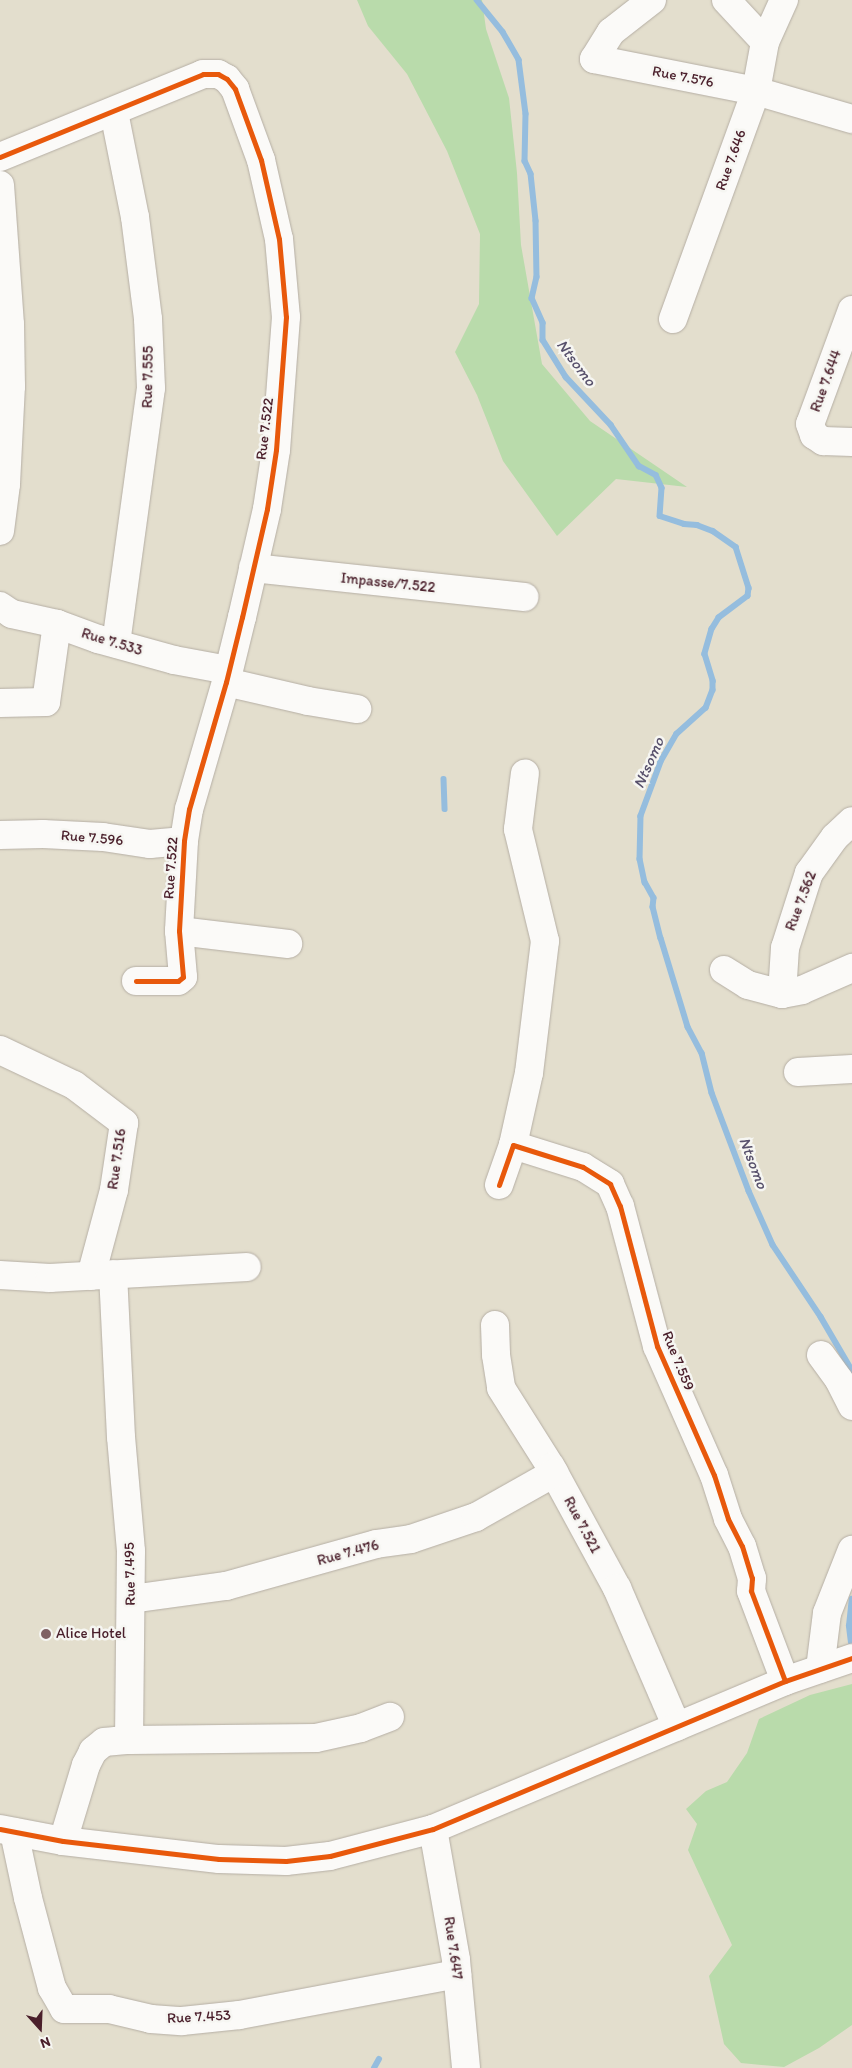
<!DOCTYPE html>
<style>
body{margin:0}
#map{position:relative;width:852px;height:2068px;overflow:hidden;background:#e3decd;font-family:Itim,sans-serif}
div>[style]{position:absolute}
.green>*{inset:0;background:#b9dbab}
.stream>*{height:5.5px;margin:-2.75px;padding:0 2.75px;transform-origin:2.75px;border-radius:2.75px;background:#95bdde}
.roads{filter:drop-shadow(0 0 1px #b5aea4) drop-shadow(0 0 1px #b5aea4)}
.minor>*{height:28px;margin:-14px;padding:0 14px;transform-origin:14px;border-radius:14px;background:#fbfaf8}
.cycleway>*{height:5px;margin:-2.5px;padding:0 2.5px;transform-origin:2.5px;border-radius:2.5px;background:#e8590c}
.dots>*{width:14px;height:14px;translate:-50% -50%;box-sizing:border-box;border:2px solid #f6f6f2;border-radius:50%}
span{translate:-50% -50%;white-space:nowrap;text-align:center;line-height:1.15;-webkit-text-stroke:5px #f6f6f2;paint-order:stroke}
.street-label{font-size:15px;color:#4a1f2b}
.poi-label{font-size:15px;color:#4a1f2b}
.left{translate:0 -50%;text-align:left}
.water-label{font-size:16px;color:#58516c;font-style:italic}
.north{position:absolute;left:15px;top:2003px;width:50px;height:50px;-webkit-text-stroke:4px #f6f6f2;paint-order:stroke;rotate:160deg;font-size:14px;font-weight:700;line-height:20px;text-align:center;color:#4a1f2b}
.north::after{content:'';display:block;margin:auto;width:18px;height:22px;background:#4a1f2b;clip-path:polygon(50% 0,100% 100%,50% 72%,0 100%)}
</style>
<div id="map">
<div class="green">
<div style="clip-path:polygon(357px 0,482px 0,486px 29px,509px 98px,517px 173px,521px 245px,542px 364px,590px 421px,687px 487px,616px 479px,557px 536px,503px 461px,477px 395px,455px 352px,479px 304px,480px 234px,447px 151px,407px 74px,368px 26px)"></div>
<div style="clip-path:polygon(852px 1684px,852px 2025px,819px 2048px,784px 2067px,741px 2063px,724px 2044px,709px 1976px,732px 1945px,688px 1850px,697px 1824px,686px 1809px,706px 1791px,727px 1782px,747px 1753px,759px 1719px,810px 1695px)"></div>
</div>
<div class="stream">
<div style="left:477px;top:0;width:41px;rotate:50.9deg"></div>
<div style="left:503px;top:32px;width:32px;rotate:60deg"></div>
<div style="left:519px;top:60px;width:54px;rotate:82.6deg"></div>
<div style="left:526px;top:114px;width:47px;rotate:91.2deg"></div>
<div style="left:525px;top:161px;width:14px;rotate:65deg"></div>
<div style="left:531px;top:174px;width:47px;rotate:83.9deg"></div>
<div style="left:536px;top:221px;width:56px;rotate:89deg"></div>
<div style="left:537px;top:277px;width:22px;rotate:103deg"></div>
<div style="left:532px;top:298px;width:27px;rotate:66deg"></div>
<div style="left:543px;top:323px;width:17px;rotate:90deg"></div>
<div style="left:543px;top:340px;width:44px;rotate:58.1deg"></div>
<div style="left:566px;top:377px;width:66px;rotate:46.8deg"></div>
<div style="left:611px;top:425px;width:50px;rotate:55.7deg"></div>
<div style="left:639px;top:466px;width:19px;rotate:28deg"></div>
<div style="left:656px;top:475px;width:14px;rotate:65deg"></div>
<div style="left:662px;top:488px;width:28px;rotate:94deg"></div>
<div style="left:660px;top:516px;width:25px;rotate:18deg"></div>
<div style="left:684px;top:524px;width:13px;rotate:4deg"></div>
<div style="left:697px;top:525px;width:17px;rotate:21deg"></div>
<div style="left:713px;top:531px;width:28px;rotate:35deg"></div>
<div style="left:736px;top:547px;width:43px;rotate:72.4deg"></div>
<div style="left:749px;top:588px;width:8px;rotate:97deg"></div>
<div style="left:748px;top:596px;width:36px;rotate:143deg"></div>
<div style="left:719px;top:618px;width:13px;rotate:122deg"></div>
<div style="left:712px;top:629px;width:26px;rotate:106deg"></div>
<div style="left:705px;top:654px;width:28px;rotate:73deg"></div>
<div style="left:713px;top:681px;width:9px;rotate:90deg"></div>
<div style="left:713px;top:690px;width:19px;rotate:111deg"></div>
<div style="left:706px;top:708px;width:39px;rotate:138deg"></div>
<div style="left:677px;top:734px;width:32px;rotate:120deg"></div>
<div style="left:661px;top:762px;width:58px;rotate:110.3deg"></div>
<div style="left:641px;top:816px;width:43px;rotate:91.3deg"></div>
<div style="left:640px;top:859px;width:24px;rotate:78deg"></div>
<div style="left:645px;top:882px;width:18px;rotate:61deg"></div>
<div style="left:654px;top:898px;width:9px;rotate:96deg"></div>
<div style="left:653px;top:907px;width:32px;rotate:76deg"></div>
<div style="left:661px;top:938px;width:93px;rotate:73.1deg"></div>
<div style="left:688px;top:1027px;width:30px;rotate:62deg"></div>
<div style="left:702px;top:1053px;width:41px;rotate:76deg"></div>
<div style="left:712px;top:1093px;width:105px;rotate:69.3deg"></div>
<div style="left:749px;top:1191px;width:59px;rotate:66deg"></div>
<div style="left:773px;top:1245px;width:87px;rotate:56.3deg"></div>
<div style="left:821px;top:1317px;width:61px;rotate:59.7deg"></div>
<div style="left:444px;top:779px;width:30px;rotate:88deg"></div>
<div style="left:851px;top:1643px;width:17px;rotate:-97deg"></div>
<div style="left:849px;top:1626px;width:27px;rotate:-84deg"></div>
<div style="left:374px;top:2068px;width:10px;rotate:-61deg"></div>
</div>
<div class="roads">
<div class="minor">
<div style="left:652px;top:0;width:52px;rotate:142deg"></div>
<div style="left:611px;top:32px;width:32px;rotate:122deg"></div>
<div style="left:594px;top:59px;width:165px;rotate:11.2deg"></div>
<div style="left:756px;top:91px;width:100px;rotate:16.3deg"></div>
<div style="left:726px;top:0;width:57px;rotate:47.1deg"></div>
<div style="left:114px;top:112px;width:107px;rotate:78.7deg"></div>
<div style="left:135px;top:217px;width:103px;rotate:82.7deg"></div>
<div style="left:148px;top:319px;width:69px;rotate:87.5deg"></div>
<div style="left:151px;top:388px;width:258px;rotate:97.8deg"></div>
<div style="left:0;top:157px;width:219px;rotate:-22.2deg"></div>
<div style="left:203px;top:74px;width:15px"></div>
<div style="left:218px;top:74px;width:10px;rotate:29deg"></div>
<div style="left:227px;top:79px;width:13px;rotate:51deg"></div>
<div style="left:235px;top:89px;width:76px;rotate:69.9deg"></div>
<div style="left:261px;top:160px;width:81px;rotate:77.2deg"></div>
<div style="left:279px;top:239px;width:78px;rotate:84.9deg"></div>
<div style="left:286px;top:317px;width:133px;rotate:94.3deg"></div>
<div style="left:276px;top:450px;width:60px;rotate:98.7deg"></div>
<div style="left:267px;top:509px;width:111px;rotate:103deg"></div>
<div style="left:242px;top:617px;width:67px;rotate:103.8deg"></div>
<div style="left:226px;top:682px;width:132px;rotate:106.2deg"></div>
<div style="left:189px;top:809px;width:32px;rotate:99deg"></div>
<div style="left:184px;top:841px;width:90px;rotate:93.2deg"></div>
<div style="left:179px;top:931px;width:46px;rotate:85deg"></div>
<div style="left:183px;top:977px;width:6px;rotate:141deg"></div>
<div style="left:178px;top:981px;width:42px;rotate:180deg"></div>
<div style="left:0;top:185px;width:139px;rotate:85.9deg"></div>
<div style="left:10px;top:324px;width:62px;rotate:89.1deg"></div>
<div style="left:11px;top:386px;width:11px;rotate:170deg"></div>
<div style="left:852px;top:310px;width:121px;rotate:110.2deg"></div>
<div style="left:810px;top:424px;width:12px;rotate:70deg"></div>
<div style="left:814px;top:435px;width:11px;rotate:34deg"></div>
<div style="left:823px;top:441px;width:29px;rotate:2deg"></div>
<div style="left:673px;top:319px;width:243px;rotate:-70deg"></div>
<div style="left:756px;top:91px;width:50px;rotate:-79.6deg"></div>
<div style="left:765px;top:42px;width:46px;rotate:-65.7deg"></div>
<div style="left:0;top:531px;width:47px;rotate:-82.7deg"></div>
<div style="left:6px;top:484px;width:98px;rotate:-87.1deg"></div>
<div style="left:253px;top:568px;width:273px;rotate:6.1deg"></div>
<div style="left:0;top:606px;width:14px;rotate:34deg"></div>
<div style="left:12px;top:614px;width:46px;rotate:12.5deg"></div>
<div style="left:57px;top:624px;width:44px;rotate:20.1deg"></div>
<div style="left:98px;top:639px;width:79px;rotate:15.4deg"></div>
<div style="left:174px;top:660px;width:55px;rotate:10.5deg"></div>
<div style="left:226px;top:682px;width:84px;rotate:13deg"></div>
<div style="left:308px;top:701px;width:50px;rotate:9.3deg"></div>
<div style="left:0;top:703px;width:46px;rotate:-1.2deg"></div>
<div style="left:46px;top:702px;width:79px;rotate:-82deg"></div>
<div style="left:0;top:835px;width:43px;rotate:-1.3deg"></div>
<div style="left:43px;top:834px;width:60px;rotate:2.9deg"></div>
<div style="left:103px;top:837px;width:48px;rotate:8.5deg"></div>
<div style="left:150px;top:844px;width:34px;rotate:-5deg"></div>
<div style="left:179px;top:931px;width:110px;rotate:6.8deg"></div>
<div style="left:724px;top:970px;width:28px;rotate:32deg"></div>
<div style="left:748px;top:985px;width:35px;rotate:15deg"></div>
<div style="left:782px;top:994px;width:20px;rotate:-11deg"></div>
<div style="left:802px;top:990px;width:55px;rotate:-23.7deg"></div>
<div style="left:782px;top:994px;width:46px;rotate:-86.3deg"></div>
<div style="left:785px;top:948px;width:79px;rotate:-72.3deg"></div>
<div style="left:809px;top:873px;width:44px;rotate:-54.2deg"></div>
<div style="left:835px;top:837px;width:23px;rotate:-43deg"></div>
<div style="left:0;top:1050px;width:82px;rotate:25.3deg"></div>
<div style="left:74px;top:1085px;width:63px;rotate:37.2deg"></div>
<div style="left:124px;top:1123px;width:68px;rotate:98.5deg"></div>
<div style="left:114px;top:1190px;width:89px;rotate:105deg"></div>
<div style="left:798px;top:1072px;width:54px;rotate:-3.2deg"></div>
<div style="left:513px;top:1145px;width:74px;rotate:-77.5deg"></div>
<div style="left:529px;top:1073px;width:133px;rotate:-83.1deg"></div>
<div style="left:545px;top:941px;width:115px;rotate:-103.6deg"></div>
<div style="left:518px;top:829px;width:56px;rotate:-82.9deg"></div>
<div style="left:499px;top:1185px;width:42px;rotate:-70.7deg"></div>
<div style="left:513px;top:1145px;width:73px;rotate:17.4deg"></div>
<div style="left:583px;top:1167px;width:32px;rotate:32deg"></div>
<div style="left:610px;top:1184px;width:24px;rotate:66deg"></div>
<div style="left:620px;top:1206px;width:145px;rotate:75.2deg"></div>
<div style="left:657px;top:1346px;width:141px;rotate:66.2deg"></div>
<div style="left:714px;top:1475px;width:46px;rotate:72.3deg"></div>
<div style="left:728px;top:1519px;width:30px;rotate:63deg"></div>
<div style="left:742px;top:1546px;width:34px;rotate:73deg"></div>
<div style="left:752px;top:1578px;width:13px;rotate:94deg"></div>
<div style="left:751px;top:1591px;width:96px;rotate:69.3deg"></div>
<div style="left:0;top:1275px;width:50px;rotate:3.4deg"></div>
<div style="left:50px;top:1278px;width:197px;rotate:-3.2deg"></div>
<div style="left:495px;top:1325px;width:30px;rotate:88deg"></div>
<div style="left:496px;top:1355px;width:33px;rotate:81deg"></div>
<div style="left:501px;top:1388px;width:93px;rotate:57.7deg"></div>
<div style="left:551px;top:1467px;width:138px;rotate:61.4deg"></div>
<div style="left:617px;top:1588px;width:151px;rotate:66.7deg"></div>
<div style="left:821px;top:1355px;width:31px;rotate:54deg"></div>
<div style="left:839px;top:1380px;width:29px;rotate:63deg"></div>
<div style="left:131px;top:1599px;width:96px;rotate:-7.8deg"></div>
<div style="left:226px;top:1586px;width:156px;rotate:-15.6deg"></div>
<div style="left:376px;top:1544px;width:35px;rotate:-8deg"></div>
<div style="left:411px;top:1539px;width:69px;rotate:-18.7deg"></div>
<div style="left:476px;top:1517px;width:90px;rotate:-29.4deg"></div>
<div style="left:820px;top:1669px;width:56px;rotate:-82.9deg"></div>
<div style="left:827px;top:1613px;width:68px;rotate:-68.4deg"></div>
<div style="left:129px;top:1740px;width:187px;rotate:-0.6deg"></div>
<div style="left:316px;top:1738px;width:46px;rotate:-12.5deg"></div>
<div style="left:361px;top:1728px;width:31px;rotate:-21deg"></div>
<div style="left:0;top:1829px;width:64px;rotate:10.8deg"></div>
<div style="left:63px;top:1841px;width:157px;rotate:6.6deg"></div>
<div style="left:219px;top:1859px;width:67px;rotate:1.7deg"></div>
<div style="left:286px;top:1861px;width:44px;rotate:-6.5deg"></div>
<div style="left:330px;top:1856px;width:106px;rotate:-14.7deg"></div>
<div style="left:433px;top:1829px;width:382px;rotate:-22.8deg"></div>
<div style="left:785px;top:1681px;width:71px;rotate:-18.9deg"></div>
<div style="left:433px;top:1829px;width:133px;rotate:80deg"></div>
<div style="left:456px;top:1960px;width:108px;rotate:84.7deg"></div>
<div style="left:14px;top:1832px;width:67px;rotate:78deg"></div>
<div style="left:28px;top:1898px;width:93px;rotate:75.1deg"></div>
<div style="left:52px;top:1988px;width:24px;rotate:60deg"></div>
<div style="left:64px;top:2009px;width:45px"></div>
<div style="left:109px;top:2009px;width:43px;rotate:13.4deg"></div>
<div style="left:151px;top:2019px;width:31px;rotate:4deg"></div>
<div style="left:182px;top:2021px;width:58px;rotate:-5.9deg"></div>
<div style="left:240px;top:2015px;width:221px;rotate:-10.7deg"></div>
<div style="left:63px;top:1841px;width:79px;rotate:-73.2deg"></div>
<div style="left:86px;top:1765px;width:16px;rotate:-63deg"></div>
<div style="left:93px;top:1751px;width:14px;rotate:-39deg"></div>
<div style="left:104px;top:1742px;width:25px;rotate:-5deg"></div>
<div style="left:129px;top:1740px;width:189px;rotate:-89.4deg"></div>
<div style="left:131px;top:1551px;width:114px;rotate:-95deg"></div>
<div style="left:121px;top:1437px;width:163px;rotate:-92.8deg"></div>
</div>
</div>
<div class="cycleway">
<div style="left:0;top:157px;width:219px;rotate:-22.2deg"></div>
<div style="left:203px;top:74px;width:15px"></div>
<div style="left:218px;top:74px;width:10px;rotate:29deg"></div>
<div style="left:227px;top:79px;width:13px;rotate:51deg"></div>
<div style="left:235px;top:89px;width:76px;rotate:69.9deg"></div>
<div style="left:261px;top:160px;width:81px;rotate:77.2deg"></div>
<div style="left:279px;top:239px;width:78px;rotate:84.9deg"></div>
<div style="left:286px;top:317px;width:133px;rotate:94.3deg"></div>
<div style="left:276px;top:450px;width:60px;rotate:98.7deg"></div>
<div style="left:267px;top:509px;width:111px;rotate:103deg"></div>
<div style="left:242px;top:617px;width:67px;rotate:103.8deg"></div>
<div style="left:226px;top:682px;width:132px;rotate:106.2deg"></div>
<div style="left:189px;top:809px;width:32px;rotate:99deg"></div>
<div style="left:184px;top:841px;width:90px;rotate:93.2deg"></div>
<div style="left:179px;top:931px;width:46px;rotate:85deg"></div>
<div style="left:183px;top:977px;width:6px;rotate:141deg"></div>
<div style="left:178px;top:981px;width:42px;rotate:180deg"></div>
<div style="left:499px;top:1185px;width:42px;rotate:-70.7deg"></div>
<div style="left:513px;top:1145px;width:73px;rotate:17.4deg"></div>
<div style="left:583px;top:1167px;width:32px;rotate:32deg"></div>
<div style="left:610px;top:1184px;width:24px;rotate:66deg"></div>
<div style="left:620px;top:1206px;width:145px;rotate:75.2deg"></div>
<div style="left:657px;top:1346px;width:141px;rotate:66.2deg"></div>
<div style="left:714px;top:1475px;width:46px;rotate:72.3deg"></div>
<div style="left:728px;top:1519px;width:30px;rotate:63deg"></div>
<div style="left:742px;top:1546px;width:34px;rotate:73deg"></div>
<div style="left:752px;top:1578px;width:13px;rotate:94deg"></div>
<div style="left:751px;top:1591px;width:96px;rotate:69.3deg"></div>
<div style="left:0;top:1829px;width:64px;rotate:10.8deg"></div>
<div style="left:63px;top:1841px;width:157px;rotate:6.6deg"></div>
<div style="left:219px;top:1859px;width:67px;rotate:1.7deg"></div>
<div style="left:286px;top:1861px;width:44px;rotate:-6.5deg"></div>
<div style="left:330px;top:1856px;width:106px;rotate:-14.7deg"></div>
<div style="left:433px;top:1829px;width:382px;rotate:-22.8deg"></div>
<div style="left:785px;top:1681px;width:71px;rotate:-18.9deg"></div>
</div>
<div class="dots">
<div style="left:46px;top:1634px;background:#806264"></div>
</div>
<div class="street-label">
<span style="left:683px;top:77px;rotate:11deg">Rue 7.576</span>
<span style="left:731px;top:160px;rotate:-70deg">Rue 7.646</span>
<span style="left:148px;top:377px;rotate:-89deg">Rue 7.555</span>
<span style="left:826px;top:381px;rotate:-70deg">Rue 7.644</span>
<span style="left:265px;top:429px;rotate:-83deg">Rue 7.522</span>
<span style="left:388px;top:583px;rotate:6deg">Impasse/7.522</span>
<span style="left:112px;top:642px;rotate:17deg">Rue 7.533</span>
<span style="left:92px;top:838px;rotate:5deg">Rue 7.596</span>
<span style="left:171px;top:868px;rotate:-86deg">Rue 7.522</span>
<span style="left:801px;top:901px;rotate:-69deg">Rue 7.562</span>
<span style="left:117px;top:1159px;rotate:-82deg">Rue 7.516</span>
<span style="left:678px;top:1361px;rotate:68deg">Rue 7.559</span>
<span style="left:582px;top:1525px;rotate:62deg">Rue 7.521</span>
<span style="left:348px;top:1553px;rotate:-15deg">Rue 7.476</span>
<span style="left:130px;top:1574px;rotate:-91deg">Rue 7.495</span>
<span style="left:453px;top:1948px;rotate:82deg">Rue 7.647</span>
<span style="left:199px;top:2017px;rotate:-3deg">Rue 7.453</span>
</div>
<div class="poi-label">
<span class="left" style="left:56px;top:1634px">Alice Hotel</span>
</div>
<div class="water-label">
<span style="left:576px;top:363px;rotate:53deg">Ntsomo</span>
<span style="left:649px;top:763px;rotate:-66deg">Ntsomo</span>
<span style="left:753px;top:1163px;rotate:69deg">Ntsomo</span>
</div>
<div class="north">N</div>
</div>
